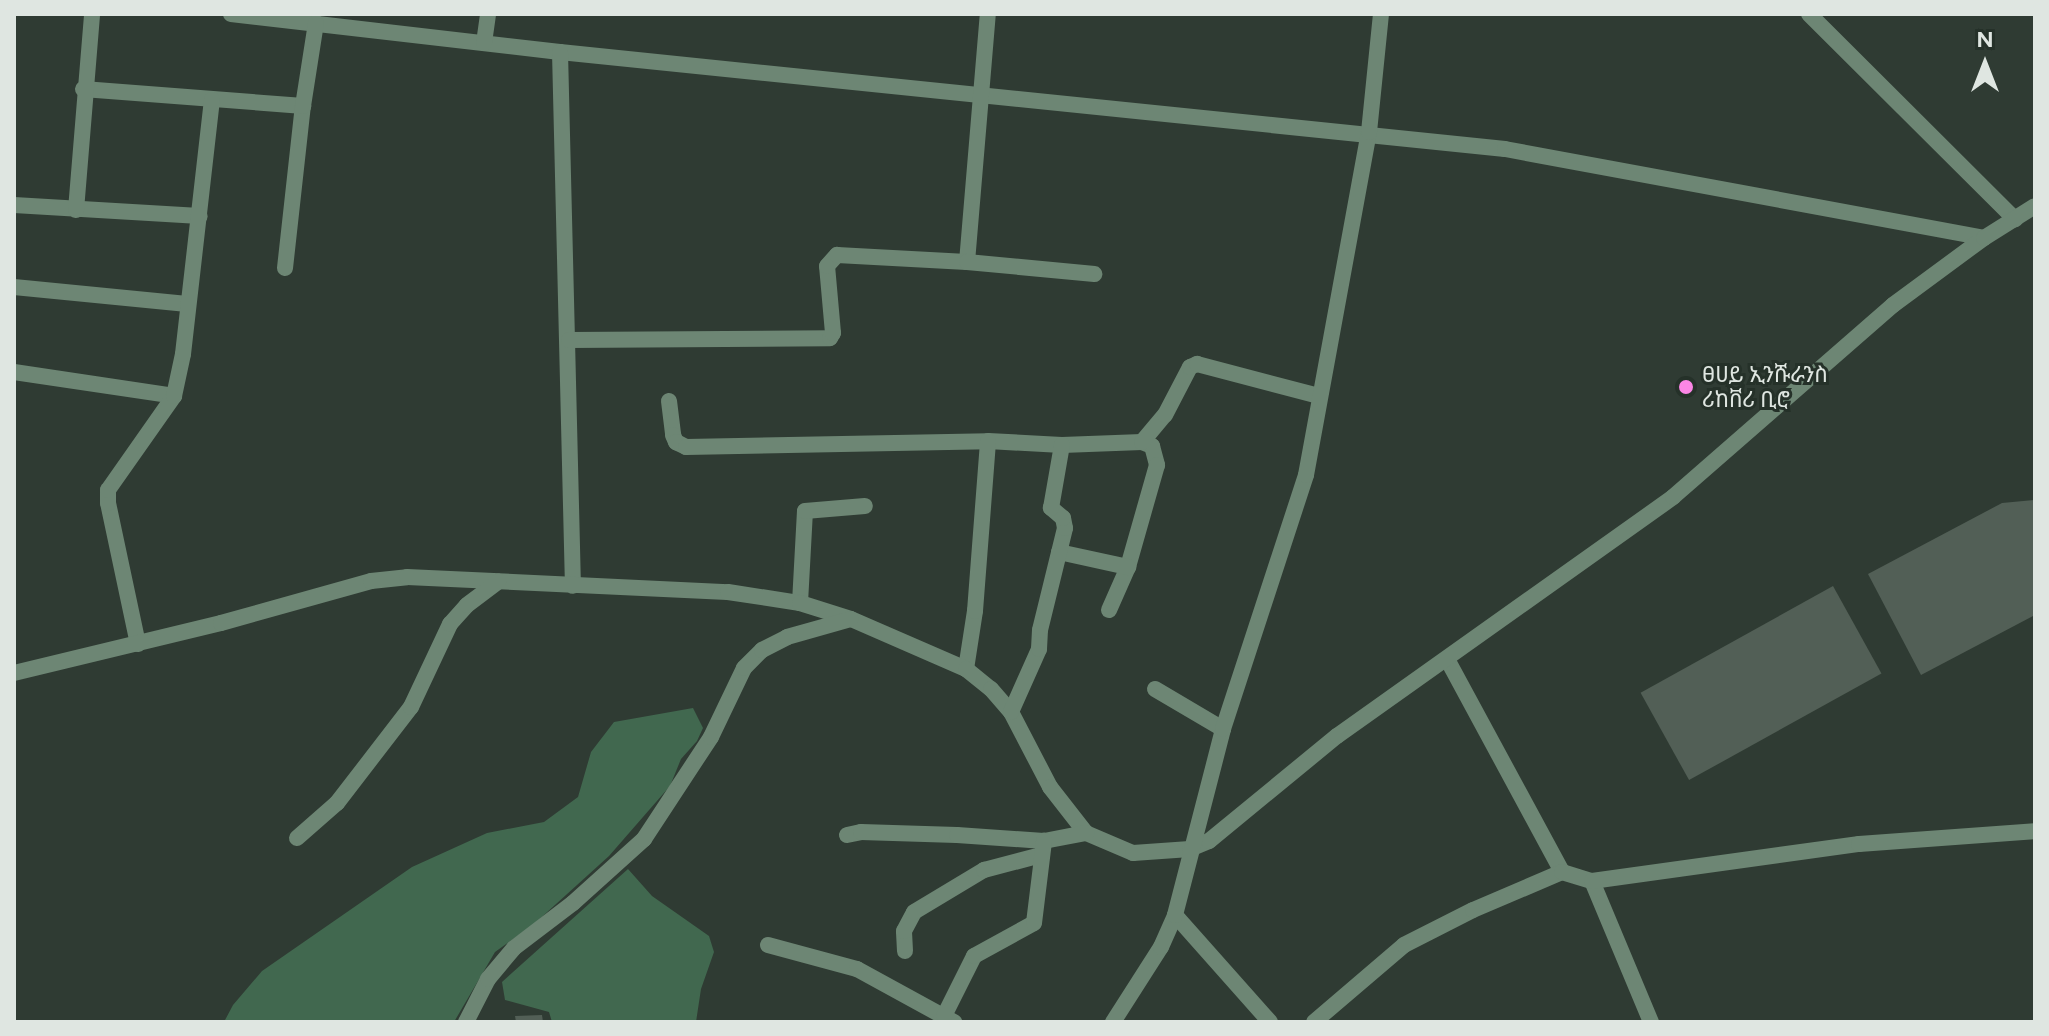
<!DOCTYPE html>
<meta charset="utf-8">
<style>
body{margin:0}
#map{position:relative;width:2049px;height:1036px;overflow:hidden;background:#2f3b33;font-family:Figtree,"Noto Sans Ethiopic",sans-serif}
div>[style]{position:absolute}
.green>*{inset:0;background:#41684f}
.building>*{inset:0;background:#525f56;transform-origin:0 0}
.minor>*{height:16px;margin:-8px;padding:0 8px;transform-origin:8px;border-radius:8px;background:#6d8674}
.dots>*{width:22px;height:22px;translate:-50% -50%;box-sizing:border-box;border:4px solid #253129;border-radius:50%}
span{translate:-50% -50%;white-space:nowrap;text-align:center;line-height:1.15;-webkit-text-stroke:6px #253129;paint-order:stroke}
.poi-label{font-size:22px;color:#dfe6e1}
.left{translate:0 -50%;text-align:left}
.frame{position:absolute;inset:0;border:16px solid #dfe6e1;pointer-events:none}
.north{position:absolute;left:1945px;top:24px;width:80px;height:80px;-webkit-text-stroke:6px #253129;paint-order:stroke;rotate:0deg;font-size:22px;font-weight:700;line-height:32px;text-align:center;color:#dfe6e1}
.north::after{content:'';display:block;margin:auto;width:28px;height:36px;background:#dfe6e1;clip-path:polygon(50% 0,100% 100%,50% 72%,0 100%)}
</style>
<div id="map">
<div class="green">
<div style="clip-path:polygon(693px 708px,703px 728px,697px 741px,681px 759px,670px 786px,609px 856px,534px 924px,495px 952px,454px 1022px,224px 1022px,233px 1005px,262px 971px,412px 867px,487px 833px,544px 822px,578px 797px,591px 752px,614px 722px)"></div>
<div style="clip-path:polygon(628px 869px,652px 896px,709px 936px,714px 952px,701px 989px,696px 1022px,552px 1022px,549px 1012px,505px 1000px,502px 982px)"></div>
</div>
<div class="building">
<div style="clip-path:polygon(2035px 500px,2035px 615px,1921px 675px,1868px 574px,2002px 503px)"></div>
<div style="left:1833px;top:586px;width:100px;height:220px;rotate:61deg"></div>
<div style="clip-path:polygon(542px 1015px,543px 1022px,516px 1022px,515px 1016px)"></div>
</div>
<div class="minor">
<div style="left:231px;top:14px;width:331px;rotate:6.6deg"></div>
<div style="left:560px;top:52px;width:950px;rotate:5.86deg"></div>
<div style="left:1505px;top:149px;width:487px;rotate:10.5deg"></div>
<div style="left:1809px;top:14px;width:291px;rotate:44.9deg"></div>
<div style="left:484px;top:43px;width:29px;rotate:-82deg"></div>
<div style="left:560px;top:52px;width:534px;rotate:88.61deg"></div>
<div style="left:83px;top:89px;width:221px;rotate:4.4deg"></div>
<div style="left:14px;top:205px;width:186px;rotate:3.4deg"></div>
<div style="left:76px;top:210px;width:197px;rotate:-85.3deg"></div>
<div style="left:967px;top:262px;width:249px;rotate:-85.2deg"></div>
<div style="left:285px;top:268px;width:163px;rotate:-83.7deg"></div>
<div style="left:303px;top:106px;width:84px;rotate:-81.1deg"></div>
<div style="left:14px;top:287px;width:174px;rotate:5.6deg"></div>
<div style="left:569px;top:340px;width:261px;rotate:-0.4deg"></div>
<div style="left:830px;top:338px;width:6px;rotate:-59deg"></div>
<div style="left:833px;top:333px;width:67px;rotate:-95.1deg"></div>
<div style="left:827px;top:266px;width:15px;rotate:-48deg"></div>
<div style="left:837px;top:255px;width:130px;rotate:3.1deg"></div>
<div style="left:967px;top:262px;width:128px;rotate:5.4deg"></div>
<div style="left:14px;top:372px;width:162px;rotate:8.5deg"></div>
<div style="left:669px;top:401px;width:34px;rotate:83deg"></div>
<div style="left:673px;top:435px;width:8px;rotate:67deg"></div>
<div style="left:676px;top:442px;width:11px;rotate:27deg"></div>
<div style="left:686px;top:447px;width:302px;rotate:-1.1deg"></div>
<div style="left:988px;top:441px;width:74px;rotate:3.1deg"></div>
<div style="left:1062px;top:445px;width:80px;rotate:-2.1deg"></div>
<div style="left:1142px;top:442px;width:11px;rotate:22deg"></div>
<div style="left:1152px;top:446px;width:20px;rotate:75deg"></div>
<div style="left:1157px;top:465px;width:106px;rotate:105.9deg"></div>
<div style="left:1128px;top:567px;width:47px;rotate:113.8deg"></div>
<div style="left:1142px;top:442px;width:35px;rotate:-50deg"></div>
<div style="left:1165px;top:415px;width:54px;rotate:-62.5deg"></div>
<div style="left:1190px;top:367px;width:8px;rotate:-23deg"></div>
<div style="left:1197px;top:364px;width:126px;rotate:14.7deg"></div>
<div style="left:1059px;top:552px;width:71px;rotate:12.3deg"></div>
<div style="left:800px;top:603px;width:92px;rotate:-86.9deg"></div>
<div style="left:805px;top:511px;width:60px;rotate:-4.8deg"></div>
<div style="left:138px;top:644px;width:144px;rotate:-102deg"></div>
<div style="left:108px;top:503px;width:13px;rotate:-90deg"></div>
<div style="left:108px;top:490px;width:115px;rotate:-54.9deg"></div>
<div style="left:174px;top:396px;width:43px;rotate:-77.9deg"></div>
<div style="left:183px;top:354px;width:256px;rotate:-83.5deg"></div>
<div style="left:1447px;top:659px;width:242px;rotate:61.6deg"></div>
<div style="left:966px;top:669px;width:59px;rotate:-81.2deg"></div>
<div style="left:975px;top:611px;width:170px;rotate:-85.6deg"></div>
<div style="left:14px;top:673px;width:213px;rotate:-13.6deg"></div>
<div style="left:221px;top:623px;width:156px;rotate:-15.6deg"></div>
<div style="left:371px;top:581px;width:36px;rotate:-6deg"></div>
<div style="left:407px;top:577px;width:321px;rotate:2.7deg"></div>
<div style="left:728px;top:592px;width:73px;rotate:8.7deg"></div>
<div style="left:800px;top:603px;width:53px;rotate:17.4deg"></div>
<div style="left:851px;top:619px;width:125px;rotate:23.5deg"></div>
<div style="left:966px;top:669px;width:32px;rotate:39deg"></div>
<div style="left:991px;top:689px;width:30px;rotate:49deg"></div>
<div style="left:1011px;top:712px;width:85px;rotate:62.5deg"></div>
<div style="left:1050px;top:787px;width:58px;rotate:52deg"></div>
<div style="left:1086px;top:833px;width:51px;rotate:23.1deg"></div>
<div style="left:1133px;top:853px;width:57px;rotate:-4deg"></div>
<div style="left:1190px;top:849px;width:21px;rotate:-23deg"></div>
<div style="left:1209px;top:841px;width:166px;rotate:-39.4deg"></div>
<div style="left:1337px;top:736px;width:412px;rotate:-35.4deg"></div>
<div style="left:1673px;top:497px;width:292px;rotate:-41.1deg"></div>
<div style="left:1893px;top:305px;width:113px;rotate:-36.4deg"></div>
<div style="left:1984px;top:238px;width:60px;rotate:-32.1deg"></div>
<div style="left:1155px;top:689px;width:79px;rotate:30.5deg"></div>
<div style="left:1011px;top:712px;width:69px;rotate:-66deg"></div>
<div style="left:1039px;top:649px;width:19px;rotate:-87deg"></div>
<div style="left:1040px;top:630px;width:105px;rotate:-76.2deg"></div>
<div style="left:1065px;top:528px;width:10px;rotate:-101deg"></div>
<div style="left:1063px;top:518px;width:16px;rotate:-140deg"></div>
<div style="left:1051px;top:508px;width:64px;rotate:-80.1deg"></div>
<div style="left:847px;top:835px;width:14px;rotate:-12deg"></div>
<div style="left:861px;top:832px;width:96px;rotate:1.8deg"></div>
<div style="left:957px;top:835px;width:87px;rotate:3.9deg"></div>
<div style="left:1044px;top:841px;width:43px;rotate:-10.8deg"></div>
<div style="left:297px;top:838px;width:53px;rotate:-41.2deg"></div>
<div style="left:337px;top:803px;width:121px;rotate:-52.4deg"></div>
<div style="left:411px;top:707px;width:92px;rotate:-64.8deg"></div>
<div style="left:450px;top:624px;width:25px;rotate:-48deg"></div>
<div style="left:467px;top:605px;width:39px;rotate:-37deg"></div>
<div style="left:1592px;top:881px;width:153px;rotate:67.3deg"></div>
<div style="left:1175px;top:915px;width:143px;rotate:48.4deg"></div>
<div style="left:768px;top:945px;width:92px;rotate:15.1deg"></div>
<div style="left:857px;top:969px;width:111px;rotate:28.7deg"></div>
<div style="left:905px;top:951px;width:20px;rotate:-93deg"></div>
<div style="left:904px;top:931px;width:21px;rotate:-62deg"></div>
<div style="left:914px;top:912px;width:82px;rotate:-31deg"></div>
<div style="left:984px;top:870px;width:59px;rotate:-14.7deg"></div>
<div style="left:944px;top:1016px;width:67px;rotate:-63.4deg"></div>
<div style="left:974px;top:956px;width:68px;rotate:-28.8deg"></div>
<div style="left:1034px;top:923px;width:83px;rotate:-83deg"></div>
<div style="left:466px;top:1022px;width:48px;rotate:-62.9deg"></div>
<div style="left:488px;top:979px;width:40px;rotate:-50deg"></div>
<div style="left:514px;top:948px;width:74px;rotate:-37.3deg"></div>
<div style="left:573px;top:903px;width:96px;rotate:-42deg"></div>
<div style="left:644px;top:839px;width:122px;rotate:-56.7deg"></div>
<div style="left:711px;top:737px;width:76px;rotate:-64.4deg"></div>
<div style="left:744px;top:668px;width:25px;rotate:-45deg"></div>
<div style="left:762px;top:650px;width:28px;rotate:-27deg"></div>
<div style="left:787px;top:637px;width:66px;rotate:-15.7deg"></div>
<div style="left:1113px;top:1022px;width:89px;rotate:-57.4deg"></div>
<div style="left:1161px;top:947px;width:35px;rotate:-66deg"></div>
<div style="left:1175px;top:915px;width:192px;rotate:-75.5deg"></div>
<div style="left:1223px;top:729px;width:267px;rotate:-71.9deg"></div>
<div style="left:1306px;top:475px;width:349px;rotate:-79.6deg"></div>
<div style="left:1369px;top:132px;width:119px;rotate:-84.2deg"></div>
<div style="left:1314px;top:1022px;width:118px;rotate:-40.5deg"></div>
<div style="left:1404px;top:945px;width:77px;rotate:-26.9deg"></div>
<div style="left:1473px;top:910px;width:97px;rotate:-23.1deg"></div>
<div style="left:1562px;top:872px;width:31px;rotate:17deg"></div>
<div style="left:1592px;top:881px;width:270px;rotate:-7.9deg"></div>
<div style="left:1859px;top:844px;width:176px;rotate:-4.2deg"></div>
</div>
<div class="dots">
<div style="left:1686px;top:387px;background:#fb86e5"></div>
</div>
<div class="poi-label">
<span class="left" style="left:1702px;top:387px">ፀሀይ ኢንሹራንስ<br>ሪከቨሪ ቢሮ</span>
</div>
<div class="frame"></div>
<div class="north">N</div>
</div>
